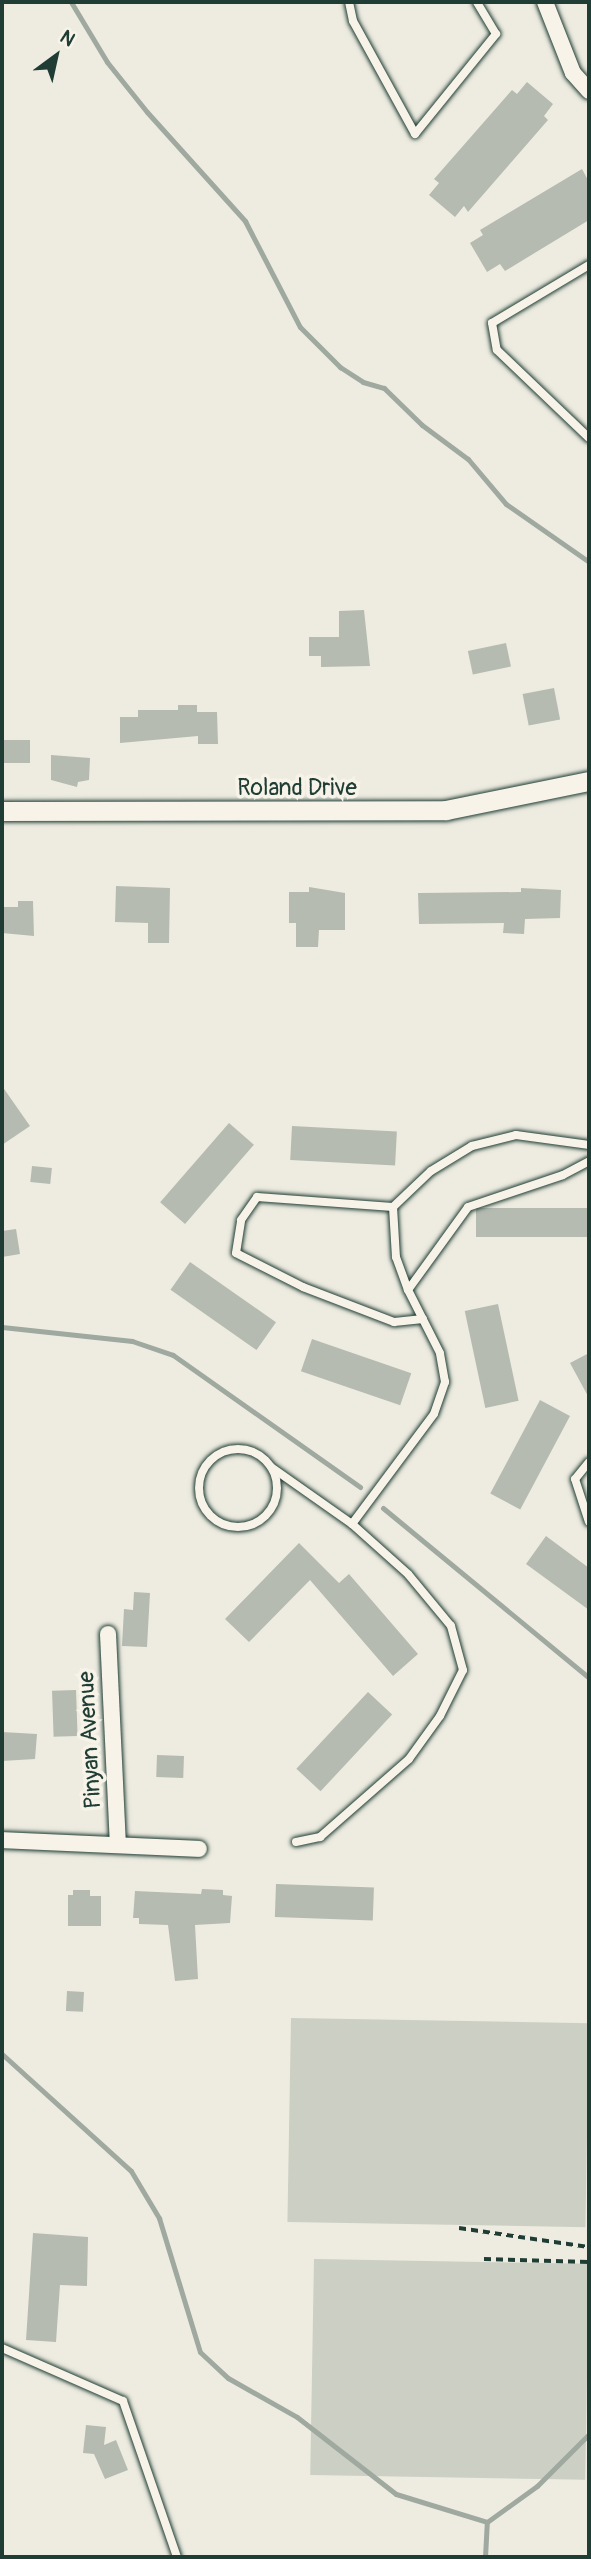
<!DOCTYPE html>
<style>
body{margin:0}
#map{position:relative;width:591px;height:2559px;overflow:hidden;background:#eeece1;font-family:Pangolin,sans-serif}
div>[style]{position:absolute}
.green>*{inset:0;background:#cccfc4;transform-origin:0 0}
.stream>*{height:5px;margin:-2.5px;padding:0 2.5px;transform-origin:2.5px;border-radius:2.5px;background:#9fa99f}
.building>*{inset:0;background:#b5bbb0;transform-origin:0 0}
.path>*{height:3.5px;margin-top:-1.75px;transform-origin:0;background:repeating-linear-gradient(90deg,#1f3d34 0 7px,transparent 0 12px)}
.roads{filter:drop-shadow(0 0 2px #1f3d34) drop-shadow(0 0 2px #1f3d34)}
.service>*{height:8px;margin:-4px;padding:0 4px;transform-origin:4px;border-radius:4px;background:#f7f3e8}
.service>.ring{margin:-4px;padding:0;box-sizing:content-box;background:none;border:8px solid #f7f3e8;border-radius:50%}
.minor>*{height:16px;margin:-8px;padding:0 8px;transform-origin:8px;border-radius:8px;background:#f7f3e8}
.tertiary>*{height:19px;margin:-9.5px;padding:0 9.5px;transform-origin:9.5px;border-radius:9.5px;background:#f7f3e8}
span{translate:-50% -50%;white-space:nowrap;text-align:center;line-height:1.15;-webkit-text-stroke:7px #f7f3e8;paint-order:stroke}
.street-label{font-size:23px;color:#1f3d34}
.frame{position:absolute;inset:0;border:4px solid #1f3d34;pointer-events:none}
.north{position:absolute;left:21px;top:21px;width:70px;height:70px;-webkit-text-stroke:5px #f7f3e8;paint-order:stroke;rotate:33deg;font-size:19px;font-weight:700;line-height:28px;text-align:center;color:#1f3d34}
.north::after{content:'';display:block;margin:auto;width:24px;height:32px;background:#1f3d34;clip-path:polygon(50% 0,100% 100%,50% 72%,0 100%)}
</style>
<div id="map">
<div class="green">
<div style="left:291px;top:2018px;width:298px;height:204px;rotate:1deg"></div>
<div style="left:314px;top:2259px;width:275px;height:216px;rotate:1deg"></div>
</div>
<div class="stream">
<div style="left:71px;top:2px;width:70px;rotate:59deg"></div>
<div style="left:107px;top:62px;width:64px;rotate:51.3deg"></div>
<div style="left:147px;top:112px;width:147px;rotate:48deg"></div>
<div style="left:245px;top:221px;width:119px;rotate:62.6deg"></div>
<div style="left:300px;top:327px;width:57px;rotate:45deg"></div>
<div style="left:340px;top:367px;width:27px;rotate:33deg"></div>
<div style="left:363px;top:382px;width:22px;rotate:16deg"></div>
<div style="left:384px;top:388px;width:53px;rotate:44.2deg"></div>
<div style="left:422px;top:425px;width:57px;rotate:36.5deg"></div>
<div style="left:468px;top:459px;width:59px;rotate:49.8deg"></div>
<div style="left:506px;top:504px;width:101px;rotate:34.9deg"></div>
<div style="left:2px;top:1327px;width:131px;rotate:6.1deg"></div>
<div style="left:132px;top:1341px;width:43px;rotate:18.9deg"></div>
<div style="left:173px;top:1355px;width:229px;rotate:35.2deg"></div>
<div style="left:383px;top:1508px;width:267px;rotate:39.5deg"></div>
<div style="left:2px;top:2054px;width:174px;rotate:42.2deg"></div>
<div style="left:131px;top:2171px;width:55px;rotate:59.2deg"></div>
<div style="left:159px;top:2218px;width:140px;rotate:73deg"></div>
<div style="left:200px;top:2352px;width:38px;rotate:43deg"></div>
<div style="left:228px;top:2378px;width:79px;rotate:29.5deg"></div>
<div style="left:297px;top:2417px;width:125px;rotate:37.9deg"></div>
<div style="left:396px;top:2494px;width:95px;rotate:17.1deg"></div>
<div style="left:487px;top:2522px;width:62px;rotate:-35.8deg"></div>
<div style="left:537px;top:2486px;width:74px;rotate:-45deg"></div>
<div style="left:485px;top:2557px;width:35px;rotate:-87deg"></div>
</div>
<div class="building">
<div style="clip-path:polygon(527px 82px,553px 104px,544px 116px,548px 120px,468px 212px,464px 206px,455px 217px,429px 195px,439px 183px,434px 179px,512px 90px,517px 94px)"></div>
<div style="clip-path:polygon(582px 169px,589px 182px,589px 220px,505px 271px,500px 264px,487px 272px,470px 243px,483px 235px,480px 230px)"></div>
<div style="clip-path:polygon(364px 610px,370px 666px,321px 667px,321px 656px,309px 656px,309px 637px,339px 637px,339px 611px)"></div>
<div style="left:506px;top:643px;width:24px;height:39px;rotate:78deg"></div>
<div style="left:554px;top:688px;width:32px;height:32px;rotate:79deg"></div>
<div style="clip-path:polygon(178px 705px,197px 705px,197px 712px,217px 712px,218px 744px,198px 744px,198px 736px,120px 743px,120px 717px,138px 717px,138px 710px,178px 710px)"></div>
<div style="left:30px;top:740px;width:23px;height:28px;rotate:90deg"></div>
<div style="clip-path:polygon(51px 755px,90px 758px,89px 780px,78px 782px,77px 787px,51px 780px)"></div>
<div style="clip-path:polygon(116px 886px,170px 888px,169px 943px,148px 943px,148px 923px,115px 922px)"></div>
<div style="clip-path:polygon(309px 887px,345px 893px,345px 930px,319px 930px,318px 947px,296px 947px,296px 923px,289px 923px,289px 892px,309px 892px)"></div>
<div style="clip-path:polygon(521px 888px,561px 890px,560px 918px,525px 919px,524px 934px,503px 933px,504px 923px,419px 924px,418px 893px,521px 892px)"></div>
<div style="clip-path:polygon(18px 901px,33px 901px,34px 936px,2px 933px,2px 907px,18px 907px)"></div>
<div style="clip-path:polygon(2px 1086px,30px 1126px,2px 1145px)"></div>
<div style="left:229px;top:1123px;width:33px;height:105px;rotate:41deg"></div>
<div style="left:292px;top:1126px;width:105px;height:34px;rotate:3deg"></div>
<div style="left:32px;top:1166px;width:20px;height:16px;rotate:6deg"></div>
<div style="left:589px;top:1208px;width:29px;height:113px;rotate:90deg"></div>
<div style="clip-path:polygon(16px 1229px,20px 1254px,2px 1257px,2px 1231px)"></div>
<div style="left:190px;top:1262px;width:105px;height:34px;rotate:35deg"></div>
<div style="left:498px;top:1304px;width:99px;height:34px;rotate:78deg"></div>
<div style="left:312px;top:1339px;width:105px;height:34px;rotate:19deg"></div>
<div style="clip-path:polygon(589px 1353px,589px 1398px,570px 1363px)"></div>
<div style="left:540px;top:1400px;width:34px;height:106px;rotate:28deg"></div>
<div style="clip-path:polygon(546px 1536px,589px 1568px,589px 1610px,526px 1564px)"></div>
<div style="clip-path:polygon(299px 1543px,339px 1583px,349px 1574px,418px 1654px,393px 1676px,310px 1580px,249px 1642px,225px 1619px)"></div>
<div style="clip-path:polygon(134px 1592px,150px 1593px,147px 1647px,122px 1646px,124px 1609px,133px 1610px)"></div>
<div style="left:76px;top:1690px;width:46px;height:24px;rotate:88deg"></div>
<div style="left:368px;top:1692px;width:33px;height:105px;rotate:43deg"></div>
<div style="clip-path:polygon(2px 1732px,37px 1734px,35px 1759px,2px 1761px)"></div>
<div style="left:157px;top:1755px;width:27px;height:22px;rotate:2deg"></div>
<div style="left:276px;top:1884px;width:98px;height:33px;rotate:2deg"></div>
<div style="clip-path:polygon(202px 1889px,223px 1890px,223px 1895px,232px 1896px,230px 1923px,195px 1925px,198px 1979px,175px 1981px,168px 1925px,139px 1924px,139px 1918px,133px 1918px,135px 1891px,201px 1894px)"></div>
<div style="clip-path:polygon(73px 1890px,90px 1890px,90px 1896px,101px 1896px,101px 1926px,68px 1926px,68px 1895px,73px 1895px)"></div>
<div style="left:67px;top:1991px;width:17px;height:20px;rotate:3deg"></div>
<div style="clip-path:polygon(33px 2233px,88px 2237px,87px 2286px,60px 2285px,56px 2342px,26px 2340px)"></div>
<div style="clip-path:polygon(86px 2425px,106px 2427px,104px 2445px,116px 2440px,128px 2470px,105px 2479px,94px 2454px,83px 2453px)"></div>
</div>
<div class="path">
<div style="left:459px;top:2228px;width:131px;rotate:8.3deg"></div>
<div style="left:484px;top:2259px;width:105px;rotate:1.6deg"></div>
</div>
<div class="roads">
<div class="service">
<div style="left:349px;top:2px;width:19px;rotate:78deg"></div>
<div style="left:353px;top:21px;width:129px;rotate:61.2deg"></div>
<div style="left:415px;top:134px;width:129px;rotate:-51deg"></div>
<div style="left:496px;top:34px;width:37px;rotate:-121deg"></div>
<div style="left:589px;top:265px;width:113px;rotate:149.1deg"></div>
<div style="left:492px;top:323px;width:27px;rotate:80deg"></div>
<div style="left:497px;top:350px;width:127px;rotate:43.7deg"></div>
<div style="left:393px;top:1207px;width:50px;rotate:86.6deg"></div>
<div style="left:396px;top:1257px;width:35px;rotate:70deg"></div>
<div style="left:423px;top:1319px;width:29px;rotate:174deg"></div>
<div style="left:394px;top:1322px;width:97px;rotate:-159deg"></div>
<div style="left:303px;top:1287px;width:75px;rotate:-153.1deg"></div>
<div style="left:236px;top:1253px;width:33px;rotate:-81deg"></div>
<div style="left:241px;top:1220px;width:28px;rotate:-55deg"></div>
<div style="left:257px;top:1197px;width:136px;rotate:4.2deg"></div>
<div style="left:393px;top:1207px;width:52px;rotate:-43.5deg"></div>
<div style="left:431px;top:1171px;width:48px;rotate:-31.4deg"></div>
<div style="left:472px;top:1146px;width:45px;rotate:-14deg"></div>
<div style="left:516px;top:1135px;width:74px;rotate:7.8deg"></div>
<div class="ring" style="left:199px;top:1449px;width:70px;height:70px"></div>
<div style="left:589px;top:1462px;width:22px;rotate:129deg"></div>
<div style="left:575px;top:1479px;width:45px;rotate:72deg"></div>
<div style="left:271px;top:1467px;width:99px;rotate:35.1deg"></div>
<div style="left:296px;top:1842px;width:25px;rotate:-12deg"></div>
<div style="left:320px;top:1837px;width:118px;rotate:-41.2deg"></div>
<div style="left:409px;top:1759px;width:53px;rotate:-54.2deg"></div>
<div style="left:440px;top:1716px;width:51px;rotate:-63.4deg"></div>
<div style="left:463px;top:1670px;width:46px;rotate:-105.3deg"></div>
<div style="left:451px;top:1626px;width:67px;rotate:-129.6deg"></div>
<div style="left:408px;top:1574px;width:75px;rotate:-138.2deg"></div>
<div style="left:352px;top:1524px;width:137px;rotate:-53.3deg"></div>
<div style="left:434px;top:1414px;width:34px;rotate:-71deg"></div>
<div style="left:445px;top:1382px;width:29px;rotate:-100deg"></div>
<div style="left:440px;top:1353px;width:71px;rotate:-116.9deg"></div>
<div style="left:408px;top:1290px;width:102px;rotate:-54.1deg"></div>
<div style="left:468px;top:1207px;width:100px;rotate:-18.6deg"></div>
<div style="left:563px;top:1175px;width:30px;rotate:-28deg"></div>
<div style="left:2px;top:2348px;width:132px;rotate:23.7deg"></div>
<div style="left:123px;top:2401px;width:165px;rotate:70.9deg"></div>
</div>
<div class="minor">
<div style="left:545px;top:2px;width:76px;rotate:68.5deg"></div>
<div style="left:573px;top:73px;width:24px;rotate:48deg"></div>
<div style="left:108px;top:1634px;width:211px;rotate:87.3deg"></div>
<div style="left:2px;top:1840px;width:197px;rotate:2.6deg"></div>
</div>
<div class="tertiary">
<div style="left:2px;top:811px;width:444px;rotate:-0.1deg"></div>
<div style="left:446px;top:810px;width:146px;rotate:-11.5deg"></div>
</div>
</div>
<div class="street-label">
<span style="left:297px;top:788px">Roland Drive</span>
<span style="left:90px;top:1740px;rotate:-93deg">Pinyan Avenue</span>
</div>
<div class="frame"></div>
<div class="north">N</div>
</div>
